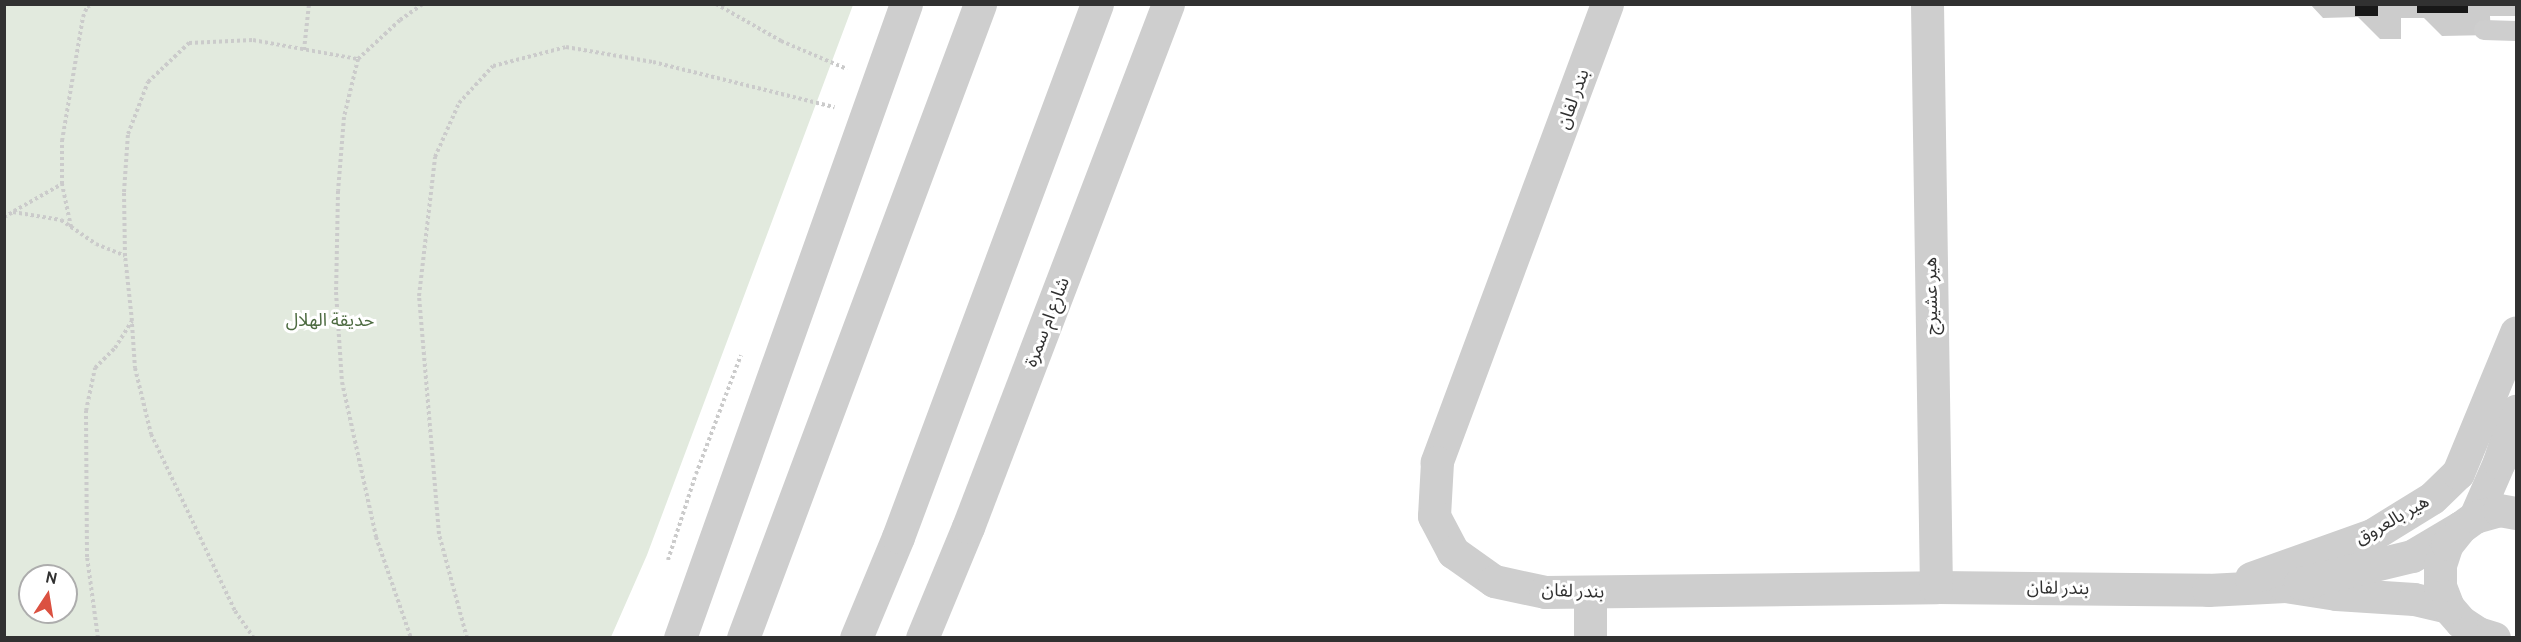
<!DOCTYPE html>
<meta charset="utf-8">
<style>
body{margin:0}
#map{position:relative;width:2521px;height:642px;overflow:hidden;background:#fff;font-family:Cabin,"Noto Sans Arabic",sans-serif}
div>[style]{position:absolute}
.green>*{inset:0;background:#e2eade}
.shadow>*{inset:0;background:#0003}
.building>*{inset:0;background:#181818;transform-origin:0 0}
.path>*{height:4px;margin-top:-2px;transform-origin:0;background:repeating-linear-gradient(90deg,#cbcbcb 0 3px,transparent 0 6px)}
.service>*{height:20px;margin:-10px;padding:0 10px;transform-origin:10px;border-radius:10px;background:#cecece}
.minor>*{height:33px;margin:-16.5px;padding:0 16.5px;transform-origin:16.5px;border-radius:16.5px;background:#cecece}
.tertiary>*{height:33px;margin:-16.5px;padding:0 16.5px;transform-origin:16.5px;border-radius:16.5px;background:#cecece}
span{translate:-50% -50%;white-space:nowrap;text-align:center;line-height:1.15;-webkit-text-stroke:6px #fff;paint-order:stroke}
.street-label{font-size:18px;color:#313131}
.park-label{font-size:18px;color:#4d6b41}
.frame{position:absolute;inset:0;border:6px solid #313131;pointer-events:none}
.north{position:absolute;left:18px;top:564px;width:60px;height:60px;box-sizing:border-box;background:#fff;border:2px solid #adadad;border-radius:50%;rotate:12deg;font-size:16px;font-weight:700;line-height:24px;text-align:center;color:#313131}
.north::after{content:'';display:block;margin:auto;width:21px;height:27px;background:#db5141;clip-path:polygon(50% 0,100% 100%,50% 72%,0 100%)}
</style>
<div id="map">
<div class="green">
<div style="clip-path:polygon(evenodd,4px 5px,853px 5px,647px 555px,611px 637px,5px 637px,4px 5px,30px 576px,66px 576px,66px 612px,30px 612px,30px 576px)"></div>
</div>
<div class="shadow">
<div style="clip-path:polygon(2310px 4px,2516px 4px,2516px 16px,2490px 16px,2491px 35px,2442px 36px,2424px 18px,2401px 18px,2401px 39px,2380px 39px,2358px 17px,2323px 18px)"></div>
</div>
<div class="building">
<div style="left:2355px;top:4px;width:23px;height:12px"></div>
<div style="left:2417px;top:4px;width:51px;height:9px"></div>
</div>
<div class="path">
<div style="left:716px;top:4px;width:75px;rotate:29.6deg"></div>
<div style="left:781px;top:41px;width:72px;rotate:23deg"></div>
<div style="left:304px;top:50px;width:46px;rotate:-83.8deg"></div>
<div style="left:358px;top:59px;width:60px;rotate:103.6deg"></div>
<div style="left:344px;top:117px;width:74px;rotate:94.6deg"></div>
<div style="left:338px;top:191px;width:101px;rotate:91.1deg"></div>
<div style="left:336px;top:292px;width:90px;rotate:86.2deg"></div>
<div style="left:342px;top:382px;width:159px;rotate:77.6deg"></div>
<div style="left:376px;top:537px;width:107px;rotate:70.9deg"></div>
<div style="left:14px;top:211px;width:55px;rotate:-29.4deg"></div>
<div style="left:4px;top:217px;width:10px;rotate:-29deg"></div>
<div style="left:13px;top:212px;width:49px;rotate:9.5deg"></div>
<div style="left:61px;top:220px;width:42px;rotate:34.4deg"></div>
<div style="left:96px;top:244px;width:31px;rotate:22deg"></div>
<div style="left:71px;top:227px;width:44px;rotate:-101.8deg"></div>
<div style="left:62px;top:184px;width:43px;rotate:-90deg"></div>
<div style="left:62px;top:141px;width:126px;rotate:-80.4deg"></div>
<div style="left:83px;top:17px;width:11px;rotate:-68deg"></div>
<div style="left:87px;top:7px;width:7px;rotate:-27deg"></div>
<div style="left:132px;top:324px;width:44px;rotate:86.1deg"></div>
<div style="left:135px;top:368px;width:68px;rotate:76.4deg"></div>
<div style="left:151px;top:434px;width:196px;rotate:64.6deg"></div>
<div style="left:235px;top:611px;width:33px;rotate:55deg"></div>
<div style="left:668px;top:560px;width:90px;rotate:-72deg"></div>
<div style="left:696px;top:474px;width:127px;rotate:-69.3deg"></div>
<div style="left:98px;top:638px;width:82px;rotate:-97.7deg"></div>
<div style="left:87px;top:557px;width:146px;rotate:-90.4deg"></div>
<div style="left:86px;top:411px;width:44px;rotate:-78.2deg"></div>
<div style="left:95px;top:368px;width:28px;rotate:-45deg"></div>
<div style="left:115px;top:348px;width:32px;rotate:-58deg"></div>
<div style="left:132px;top:321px;width:65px;rotate:-96.1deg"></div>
<div style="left:125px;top:256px;width:64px;rotate:-90.9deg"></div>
<div style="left:124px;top:192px;width:58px;rotate:-86.1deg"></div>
<div style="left:128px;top:134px;width:56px;rotate:-69deg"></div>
<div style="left:148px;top:82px;width:57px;rotate:-43.6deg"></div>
<div style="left:189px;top:43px;width:64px;rotate:-2.7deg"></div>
<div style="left:253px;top:40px;width:107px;rotate:10.3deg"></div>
<div style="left:358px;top:59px;width:57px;rotate:-42.9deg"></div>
<div style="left:400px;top:20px;width:28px;rotate:-35deg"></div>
<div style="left:467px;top:638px;width:108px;rotate:-105.1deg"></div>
<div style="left:439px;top:534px;width:239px;rotate:-94.8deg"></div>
<div style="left:419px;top:296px;width:140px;rotate:-83.4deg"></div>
<div style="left:435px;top:157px;width:59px;rotate:-66deg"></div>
<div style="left:459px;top:103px;width:50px;rotate:-47.4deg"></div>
<div style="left:493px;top:66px;width:75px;rotate:-14.6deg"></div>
<div style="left:566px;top:47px;width:88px;rotate:9.8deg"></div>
<div style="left:653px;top:62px;width:187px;rotate:14deg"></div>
</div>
<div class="service">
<div style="left:2484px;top:30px;width:32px;rotate:2deg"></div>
</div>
<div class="minor">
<div style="left:1607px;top:4px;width:489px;rotate:110.4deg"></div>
<div style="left:1437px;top:462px;width:54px;rotate:93.2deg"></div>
<div style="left:1434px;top:516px;width:41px;rotate:62.2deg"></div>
<div style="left:1453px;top:552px;width:50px;rotate:35.3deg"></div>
<div style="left:1494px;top:581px;width:52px;rotate:12.2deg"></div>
<div style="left:1545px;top:592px;width:391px;rotate:-0.7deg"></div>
<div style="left:1936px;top:587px;width:272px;rotate:0.6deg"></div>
<div style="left:2208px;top:590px;width:77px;rotate:-3deg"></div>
<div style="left:2285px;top:586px;width:52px;rotate:8.9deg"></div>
<div style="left:2336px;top:594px;width:78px;rotate:3.7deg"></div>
<div style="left:2414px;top:599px;width:35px;rotate:13deg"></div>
<div style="left:1927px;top:4px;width:583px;rotate:89.12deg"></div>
<div style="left:2475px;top:517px;width:60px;rotate:-66.4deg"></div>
<div style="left:2499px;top:462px;width:54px;rotate:-71.6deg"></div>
<div style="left:2251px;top:578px;width:128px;rotate:-19.6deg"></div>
<div style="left:2372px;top:535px;width:70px;rotate:-31.7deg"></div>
<div style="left:2432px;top:498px;width:36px;rotate:-44deg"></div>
<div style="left:2458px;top:473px;width:152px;rotate:-67.6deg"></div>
<div style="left:2300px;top:583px;width:115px;rotate:-13.6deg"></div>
<div style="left:2412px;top:556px;width:55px;rotate:-30.8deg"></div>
<div style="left:1590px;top:638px;width:45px;rotate:-90deg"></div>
<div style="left:2494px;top:638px;width:17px;rotate:-163deg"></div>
<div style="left:2478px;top:633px;width:20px;rotate:-147deg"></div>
<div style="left:2461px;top:622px;width:20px;rotate:-131deg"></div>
<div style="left:2448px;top:607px;width:22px;rotate:-111deg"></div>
<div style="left:2440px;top:586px;width:21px;rotate:-90deg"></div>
<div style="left:2440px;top:565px;width:22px;rotate:-72deg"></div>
<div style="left:2447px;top:544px;width:22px;rotate:-51deg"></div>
<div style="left:2461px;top:527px;width:17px;rotate:-36deg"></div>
<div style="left:2475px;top:517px;width:25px;rotate:-16deg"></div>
<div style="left:2499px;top:510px;width:17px;rotate:10deg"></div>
</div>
<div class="tertiary">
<div style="left:680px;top:638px;width:673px;rotate:-70.38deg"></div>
<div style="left:743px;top:638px;width:677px;rotate:-69.5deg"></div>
<div style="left:856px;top:638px;width:109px;rotate:-67.4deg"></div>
<div style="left:898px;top:537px;width:569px;rotate:-69.53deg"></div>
<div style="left:922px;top:638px;width:120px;rotate:-67.5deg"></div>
<div style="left:968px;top:527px;width:560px;rotate:-69.07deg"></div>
</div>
<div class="street-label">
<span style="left:1573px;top:99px;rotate:-70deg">بندر لفان</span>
<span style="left:1931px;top:296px;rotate:-91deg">هير عشيرج</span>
<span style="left:1047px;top:322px;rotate:-69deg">شارع ام سمرة</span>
<span style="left:2392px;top:520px;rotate:-30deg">هير بالعروق</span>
<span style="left:2058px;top:588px;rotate:1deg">بندر لفان</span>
<span style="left:1573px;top:591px;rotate:2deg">بندر لفان</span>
</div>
<div class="park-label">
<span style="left:330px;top:320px">حديقة الهلال</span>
</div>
<div class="frame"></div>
<div class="north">N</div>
</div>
